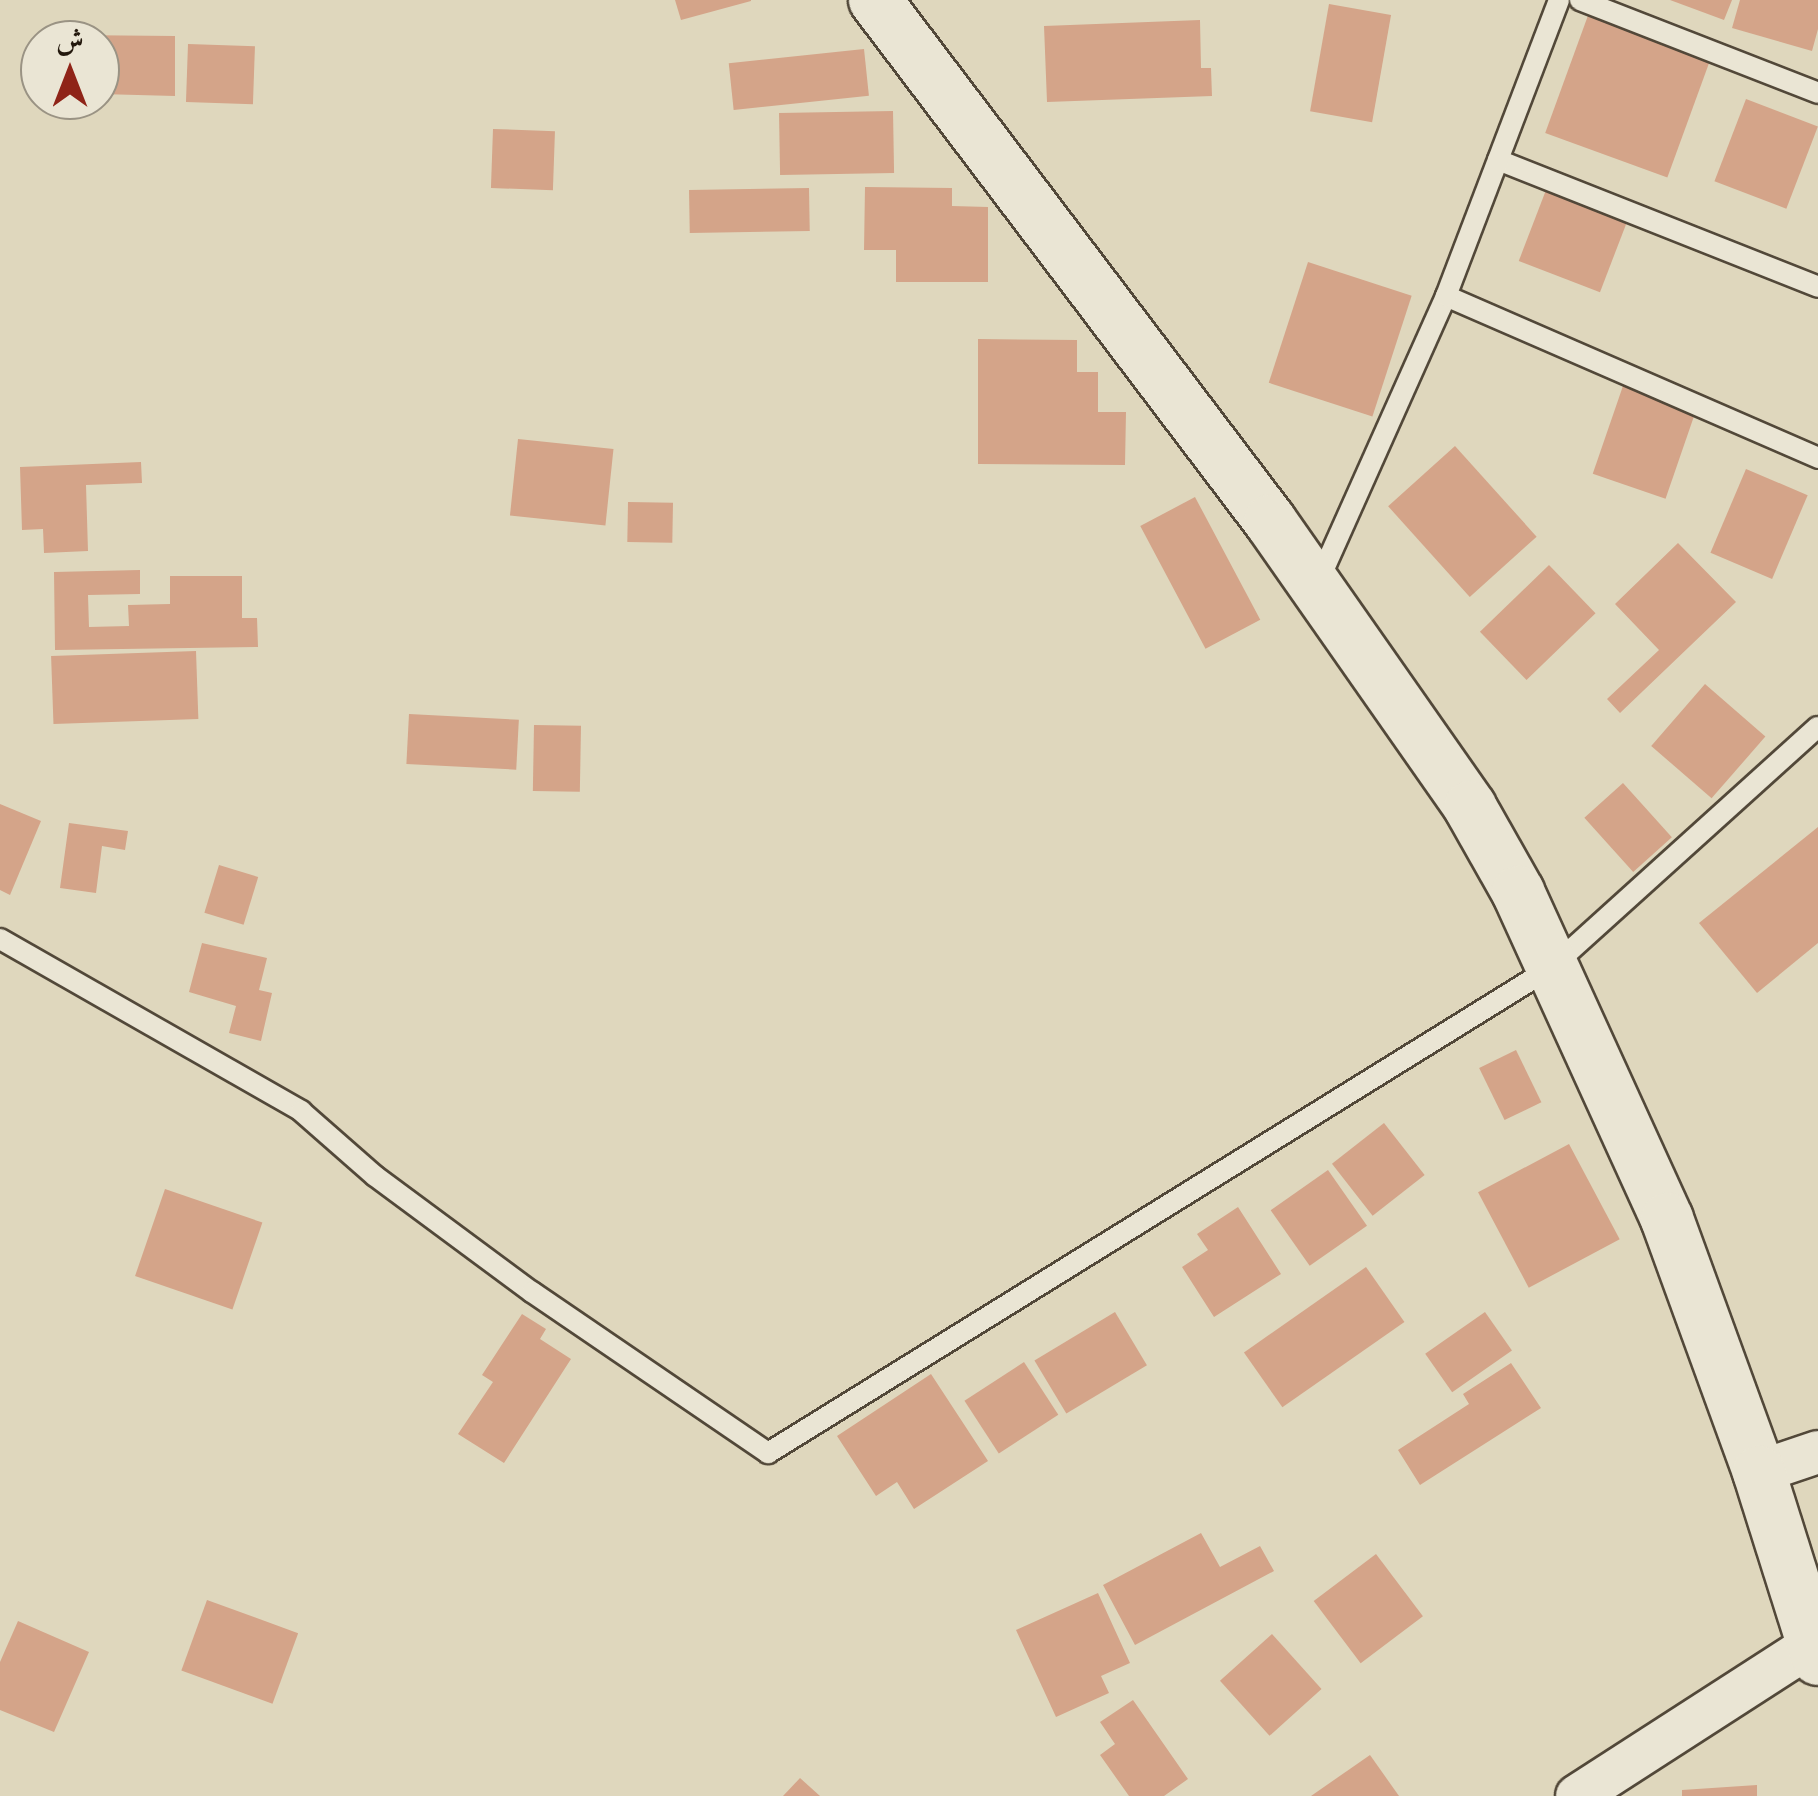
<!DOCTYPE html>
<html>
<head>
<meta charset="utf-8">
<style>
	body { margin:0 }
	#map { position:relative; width:1818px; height:1796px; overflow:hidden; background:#dfd7bd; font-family:"Old Standard TT",Amiri,serif }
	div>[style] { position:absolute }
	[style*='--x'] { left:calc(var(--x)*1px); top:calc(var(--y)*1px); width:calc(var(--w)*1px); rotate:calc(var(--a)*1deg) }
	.building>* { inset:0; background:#d4a489; transform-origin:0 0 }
	.roads { filter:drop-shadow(2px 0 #524839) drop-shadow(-2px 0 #524839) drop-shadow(0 2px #524839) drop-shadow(0 -2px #524839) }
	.service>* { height:20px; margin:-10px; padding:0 10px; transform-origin:10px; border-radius:10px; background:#eae5d4 }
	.minor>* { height:42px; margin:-21px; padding:0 21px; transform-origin:21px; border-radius:21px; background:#eae5d4 }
	.tertiary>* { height:52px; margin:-26px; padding:0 26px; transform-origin:26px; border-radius:26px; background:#eae5d4 }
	span { translate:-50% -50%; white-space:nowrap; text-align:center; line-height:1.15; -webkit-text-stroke:8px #eae5d4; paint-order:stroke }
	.north { position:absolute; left:20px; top:20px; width:100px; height:100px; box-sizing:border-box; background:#eae5d4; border:2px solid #9a9384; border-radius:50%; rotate:0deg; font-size:28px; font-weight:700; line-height:40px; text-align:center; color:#23180d }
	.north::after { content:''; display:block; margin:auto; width:35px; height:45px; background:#8f2418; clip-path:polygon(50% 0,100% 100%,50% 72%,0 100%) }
</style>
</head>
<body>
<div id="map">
	<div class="building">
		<i style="clip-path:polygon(675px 0,751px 0,751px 1px,681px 20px)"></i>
		<i style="clip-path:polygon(1670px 0,1732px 0,1724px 20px)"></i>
		<i style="clip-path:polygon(1740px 0,1818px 0,1818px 29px,1812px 51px,1732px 28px)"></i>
		<i style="left:1329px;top:4px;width:63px;height:109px;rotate:10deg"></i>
		<i style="left:1590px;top:10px;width:130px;height:131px;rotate:20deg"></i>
		<i style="clip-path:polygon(1200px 20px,1201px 68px,1211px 68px,1212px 96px,1047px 102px,1044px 26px)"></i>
		<i style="clip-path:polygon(70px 35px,175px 36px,175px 96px,100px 94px,100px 40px,70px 40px)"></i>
		<i style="left:188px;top:44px;width:67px;height:58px;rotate:2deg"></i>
		<i style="left:864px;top:49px;width:47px;height:136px;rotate:84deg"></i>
		<i style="left:1746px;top:99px;width:77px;height:88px;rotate:21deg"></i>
		<i style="left:893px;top:111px;width:62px;height:114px;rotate:89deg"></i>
		<i style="left:493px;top:129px;width:62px;height:59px;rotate:2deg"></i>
		<i style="clip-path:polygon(865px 187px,952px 188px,952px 206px,988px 207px,988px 282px,896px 282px,896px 250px,864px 250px)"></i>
		<i style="left:809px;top:188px;width:43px;height:120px;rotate:89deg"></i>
		<i style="left:1546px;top:190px;width:87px;height:76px;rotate:21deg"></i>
		<i style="left:1308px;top:262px;width:109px;height:127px;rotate:18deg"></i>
		<i style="clip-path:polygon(978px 339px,1077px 340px,1077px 372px,1098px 372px,1098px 412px,1126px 412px,1125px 465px,978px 464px)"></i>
		<i style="left:1624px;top:383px;width:77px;height:96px;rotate:19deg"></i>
		<i style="left:518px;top:439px;width:96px;height:77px;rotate:6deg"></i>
		<i style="left:1455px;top:446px;width:122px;height:90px;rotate:48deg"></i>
		<i style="clip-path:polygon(141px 462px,142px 483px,86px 485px,88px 551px,44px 553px,43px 529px,22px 530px,20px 467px)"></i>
		<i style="left:1746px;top:469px;width:67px;height:91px;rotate:23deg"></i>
		<i style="left:1195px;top:497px;width:139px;height:62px;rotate:62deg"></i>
		<i style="left:628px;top:502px;width:45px;height:40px;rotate:1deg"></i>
		<i style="clip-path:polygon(1678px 543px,1736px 602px,1620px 713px,1607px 699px,1659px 650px,1615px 604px)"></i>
		<i style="left:1549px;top:565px;width:67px;height:96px;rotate:46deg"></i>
		<i style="clip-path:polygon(140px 570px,140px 594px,88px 595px,89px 627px,129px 626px,128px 605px,170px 604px,170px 576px,242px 576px,242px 618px,257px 618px,258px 647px,55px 650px,54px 572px)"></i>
		<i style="left:196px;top:651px;width:68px;height:145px;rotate:88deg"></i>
		<i style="left:1705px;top:684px;width:80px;height:82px;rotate:41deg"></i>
		<i style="left:409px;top:714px;width:110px;height:50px;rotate:3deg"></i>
		<i style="left:534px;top:725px;width:47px;height:66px;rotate:1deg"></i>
		<i style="left:1623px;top:783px;width:73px;height:52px;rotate:48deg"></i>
		<i style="clip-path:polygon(0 804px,41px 821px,10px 895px,0 890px)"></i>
		<i style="clip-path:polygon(69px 823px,128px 831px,125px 850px,102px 846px,96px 893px,60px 888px)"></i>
		<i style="clip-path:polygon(1818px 827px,1818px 943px,1757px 993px,1699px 923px)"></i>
		<i style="left:219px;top:865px;width:41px;height:50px;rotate:17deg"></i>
		<i style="clip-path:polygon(202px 943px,267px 958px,259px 990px,272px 993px,261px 1041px,229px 1033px,236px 1006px,189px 992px)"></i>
		<i style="left:1516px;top:1050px;width:58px;height:41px;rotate:64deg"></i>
		<i style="left:1384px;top:1123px;width:66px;height:66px;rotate:52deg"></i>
		<i style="left:1569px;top:1144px;width:108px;height:103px;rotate:62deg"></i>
		<i style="left:1328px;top:1170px;width:68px;height:70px;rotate:55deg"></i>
		<i style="left:165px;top:1189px;width:103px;height:92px;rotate:19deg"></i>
		<i style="clip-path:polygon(1238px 1207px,1281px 1274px,1214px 1317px,1182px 1267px,1208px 1250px,1197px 1234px)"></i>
		<i style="left:1366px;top:1267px;width:67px;height:149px;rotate:55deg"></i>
		<i style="left:1115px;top:1312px;width:62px;height:94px;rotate:59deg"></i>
		<i style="left:1485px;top:1312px;width:47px;height:73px;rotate:55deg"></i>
		<i style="clip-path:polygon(522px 1314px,546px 1329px,540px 1339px,571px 1359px,504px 1463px,458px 1434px,493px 1382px,482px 1375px)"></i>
		<i style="left:1024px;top:1362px;width:63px;height:71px;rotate:57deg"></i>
		<i style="clip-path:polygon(1511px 1363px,1541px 1408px,1420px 1485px,1398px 1450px,1469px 1404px,1463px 1394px)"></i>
		<i style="clip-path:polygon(931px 1374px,988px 1461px,914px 1509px,897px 1482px,876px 1496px,837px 1436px)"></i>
		<i style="clip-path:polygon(1201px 1533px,1220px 1567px,1260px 1546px,1274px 1571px,1135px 1645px,1103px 1585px)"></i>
		<i style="left:1376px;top:1554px;width:78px;height:78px;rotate:53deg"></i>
		<i style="clip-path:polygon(1098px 1593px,1130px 1663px,1101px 1676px,1109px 1693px,1056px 1717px,1016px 1630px)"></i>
		<i style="left:207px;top:1600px;width:97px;height:75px;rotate:20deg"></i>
		<i style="clip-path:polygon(18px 1621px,89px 1652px,54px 1732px,0 1710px,0 1662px)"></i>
		<i style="left:1272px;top:1634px;width:74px;height:70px;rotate:48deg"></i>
		<i style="clip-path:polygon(1133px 1700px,1188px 1779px,1164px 1796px,1129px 1796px,1100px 1755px,1115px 1744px,1100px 1722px)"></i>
		<i style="clip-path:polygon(1370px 1755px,1399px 1796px,1311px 1796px)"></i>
		<i style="clip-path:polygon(800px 1778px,820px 1796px,783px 1796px)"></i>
		<i style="clip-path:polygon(1757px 1785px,1757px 1796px,1682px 1796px,1682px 1790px)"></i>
	</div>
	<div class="roads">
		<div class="service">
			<i style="--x:1580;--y:0;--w:256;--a:21.3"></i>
			<i style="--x:1498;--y:160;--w:344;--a:21.6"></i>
			<i style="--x:1446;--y:296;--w:406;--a:23.5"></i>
			<i style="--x:1319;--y:580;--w:311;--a:-65.9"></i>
			<i style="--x:1446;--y:296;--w:317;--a:-69.1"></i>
			<i style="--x:0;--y:939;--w:347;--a:29.7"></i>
			<i style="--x:301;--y:1111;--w:98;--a:41.3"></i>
			<i style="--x:375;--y:1176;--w:195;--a:36.5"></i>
			<i style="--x:532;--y:1292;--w:286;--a:34.3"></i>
			<i style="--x:768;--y:1453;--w:922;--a:-31.79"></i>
			<i style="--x:1552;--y:967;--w:358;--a:-42.1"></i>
		</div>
		<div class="minor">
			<i style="--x:1759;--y:1472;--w:62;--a:-18.7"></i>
			<i style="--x:1577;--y:1796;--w:281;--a:-32.8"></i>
		</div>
		<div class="tertiary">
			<i style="--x:875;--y:0;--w:654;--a:52.83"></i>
			<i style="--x:1270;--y:521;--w:349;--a:55"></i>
			<i style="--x:1470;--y:807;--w:98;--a:60.5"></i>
			<i style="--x:1518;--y:892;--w:359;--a:65.5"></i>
			<i style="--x:1667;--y:1219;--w:269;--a:70"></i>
			<i style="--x:1759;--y:1472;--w:196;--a:72.5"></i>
		</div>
	</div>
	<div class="north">ش</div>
</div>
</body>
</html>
